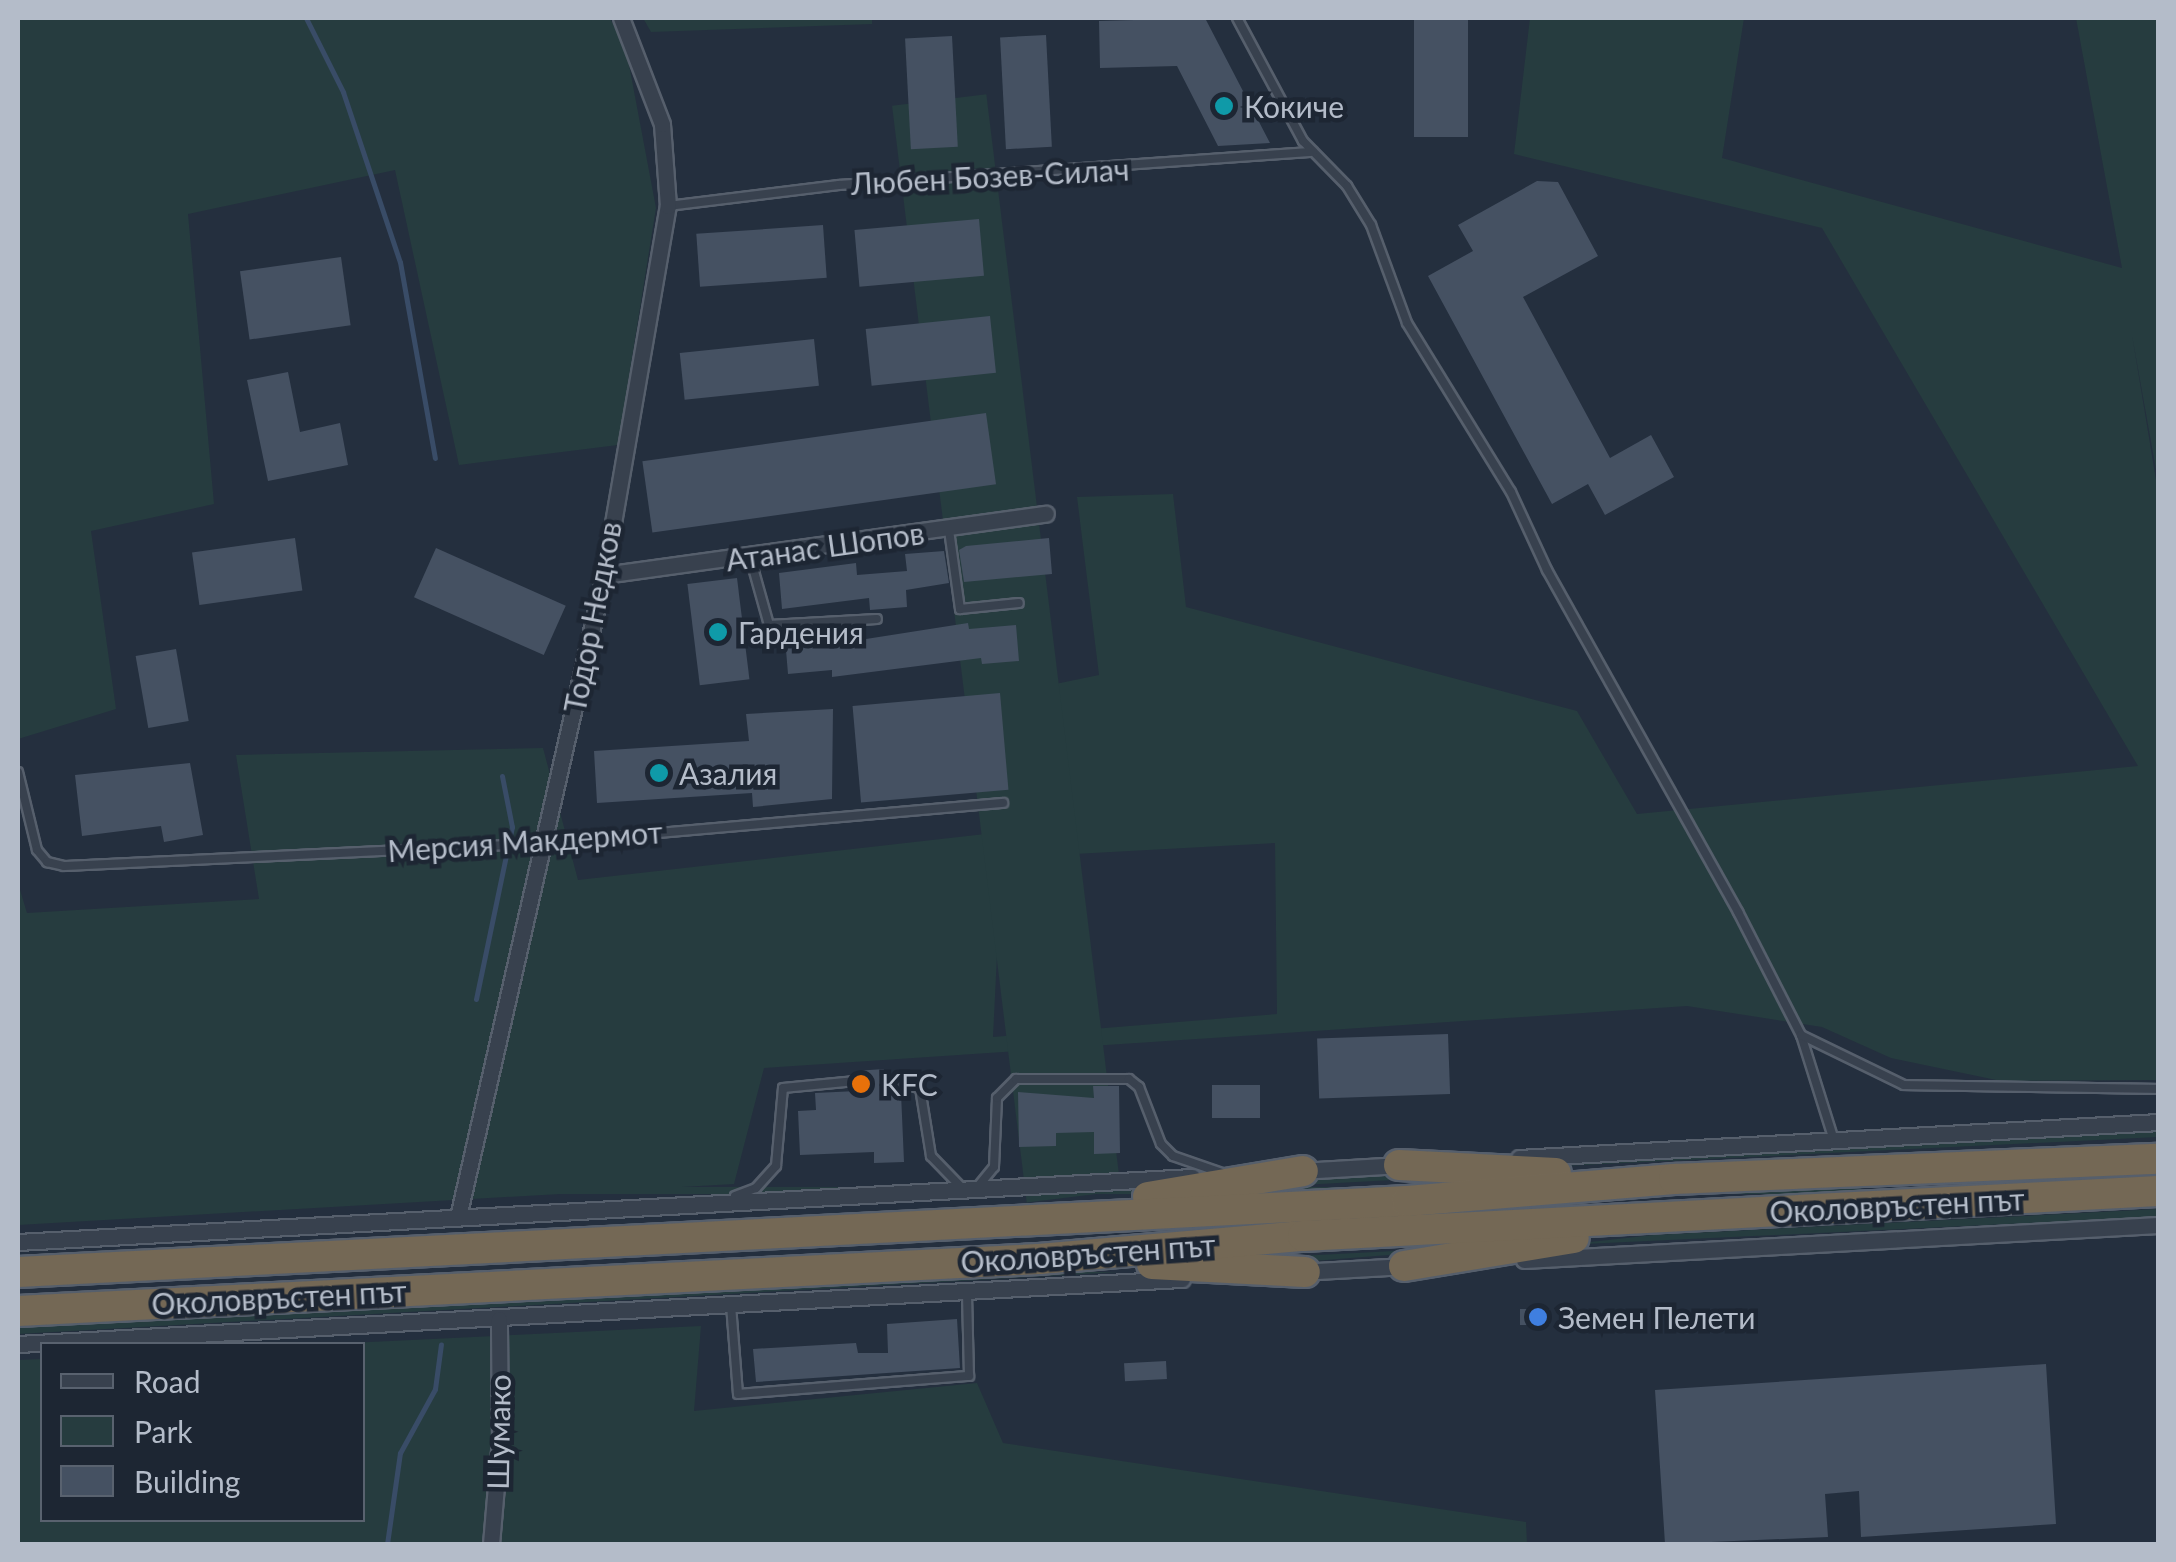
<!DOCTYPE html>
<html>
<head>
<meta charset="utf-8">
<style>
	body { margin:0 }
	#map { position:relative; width:2176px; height:1562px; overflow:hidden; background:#242f3e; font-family:Lato,sans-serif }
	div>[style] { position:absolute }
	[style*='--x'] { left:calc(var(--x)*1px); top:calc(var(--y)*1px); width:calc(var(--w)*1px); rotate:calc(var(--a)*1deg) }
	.green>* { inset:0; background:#263c3f; transform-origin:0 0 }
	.stream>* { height:5px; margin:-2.5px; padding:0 2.5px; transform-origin:2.5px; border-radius:2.5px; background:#394c67 }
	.building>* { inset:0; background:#455162; transform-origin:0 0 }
	.roads { filter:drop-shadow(2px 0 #565f6c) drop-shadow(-2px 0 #565f6c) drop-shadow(0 2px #565f6c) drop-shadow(0 -2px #565f6c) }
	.lane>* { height:8px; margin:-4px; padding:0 4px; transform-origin:4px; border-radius:4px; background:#38414e }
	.street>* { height:15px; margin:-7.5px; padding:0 7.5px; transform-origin:7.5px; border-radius:7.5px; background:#38414e }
	.highway>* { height:30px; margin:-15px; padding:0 15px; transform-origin:15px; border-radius:15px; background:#746855 }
	.dots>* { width:28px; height:28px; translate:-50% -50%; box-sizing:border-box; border:5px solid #1d2633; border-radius:50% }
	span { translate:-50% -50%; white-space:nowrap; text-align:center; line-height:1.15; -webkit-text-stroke:9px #1d2633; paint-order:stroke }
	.poi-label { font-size:30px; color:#b4bcc9 }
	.left { translate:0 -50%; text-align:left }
	.street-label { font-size:30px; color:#b4bcc9 }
	.frame { position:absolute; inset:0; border:20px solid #b4bcc9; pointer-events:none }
	.legend { position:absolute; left:40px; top:1342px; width:325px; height:180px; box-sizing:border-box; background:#1d2633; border:2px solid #59626f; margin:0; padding:12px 18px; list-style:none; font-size:30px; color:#b4bcc9 }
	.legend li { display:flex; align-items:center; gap:20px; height:50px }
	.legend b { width:50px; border:2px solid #59626f }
</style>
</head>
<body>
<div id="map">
	<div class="green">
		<i style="clip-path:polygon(18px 18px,610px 18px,627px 54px,656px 208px,618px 445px,459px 465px,395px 170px,188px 214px,214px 504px,91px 531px,116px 709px,18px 739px)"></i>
		<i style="clip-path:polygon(643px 18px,872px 18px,872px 24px,651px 32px)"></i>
		<i style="clip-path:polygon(1530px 18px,1744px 18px,1722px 158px,2122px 268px,2076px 18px,2158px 18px,2158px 481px,2132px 335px,2158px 492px,2158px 1080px,2001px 1081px,1891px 1058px,1822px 1027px,1687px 1006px,764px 1068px,734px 1184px,18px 1225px,18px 883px,27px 913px,259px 899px,236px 755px,543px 748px,578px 880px,1003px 832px,993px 1037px,1277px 1014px,1275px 843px,1056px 855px,1036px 688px,1099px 675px,1077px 497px,1173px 494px,1186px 607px,1577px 711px,1637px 814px,2138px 766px,1822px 228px,1514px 154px)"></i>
		<i style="clip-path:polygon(2158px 1131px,2158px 1137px,1563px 1166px,1563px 1163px)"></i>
		<i style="left:2158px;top:1170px;width:8px;height:286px;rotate:90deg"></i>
		<i style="clip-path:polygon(1447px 1175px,1447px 1177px,1230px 1189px,1302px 1178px)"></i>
		<i style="left:1861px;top:1187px;width:7px;height:1846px;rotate:90deg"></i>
		<i style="left:1121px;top:1191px;width:95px;height:1105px;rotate:173deg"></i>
		<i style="clip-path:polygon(2158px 1209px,2158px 1217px,1563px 1245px,1653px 1235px)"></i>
		<i style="clip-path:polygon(1451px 1250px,1288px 1263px,1225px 1260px,1451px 1248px)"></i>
		<i style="clip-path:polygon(1019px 1272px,1119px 1272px,18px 1334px,18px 1327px)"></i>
		<i style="clip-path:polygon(701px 1326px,694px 1411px,977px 1383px,1003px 1443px,1526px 1522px,1527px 1544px,18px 1544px,18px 1360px,42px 1359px,42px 1520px,362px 1520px,362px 1344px,329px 1344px)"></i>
	</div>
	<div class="stream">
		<i style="--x:306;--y:18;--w:83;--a:63.4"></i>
		<i style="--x:343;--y:92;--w:179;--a:71.5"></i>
		<i style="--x:400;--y:262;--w:199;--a:79.9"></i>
		<i style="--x:476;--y:999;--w:176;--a:-78.2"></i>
		<i style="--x:512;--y:827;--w:52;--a:-101.1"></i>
		<i style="--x:387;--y:1544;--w:92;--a:-81.9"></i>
		<i style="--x:400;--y:1453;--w:73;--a:-61.3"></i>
		<i style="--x:435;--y:1389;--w:45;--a:-82.4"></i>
	</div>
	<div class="building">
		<i style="clip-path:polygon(1205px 18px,1270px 143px,1218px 146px,1177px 66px,1100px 68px,1099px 21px)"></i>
		<i style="left:1414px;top:18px;width:54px;height:119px"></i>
		<i style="left:1046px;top:35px;width:112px;height:46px;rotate:87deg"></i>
		<i style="left:952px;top:36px;width:111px;height:47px;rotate:87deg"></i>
		<i style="clip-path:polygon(1537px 181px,1558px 182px,1598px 256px,1523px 297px,1610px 458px,1651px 435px,1674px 477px,1605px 515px,1588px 484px,1552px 504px,1428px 276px,1473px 251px,1458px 225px)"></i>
		<i style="left:979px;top:219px;width:57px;height:125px;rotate:85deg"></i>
		<i style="left:823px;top:225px;width:53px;height:127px;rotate:86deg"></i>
		<i style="left:341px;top:257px;width:69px;height:102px;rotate:82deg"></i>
		<i style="left:990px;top:316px;width:57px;height:125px;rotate:84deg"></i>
		<i style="left:814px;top:339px;width:47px;height:135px;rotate:84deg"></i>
		<i style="clip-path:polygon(288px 372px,300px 432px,340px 423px,348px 465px,268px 481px,247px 380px)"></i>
		<i style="left:986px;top:413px;width:72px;height:347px;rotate:82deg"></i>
		<i style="left:295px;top:538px;width:53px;height:104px;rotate:82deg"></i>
		<i style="clip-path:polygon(1049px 538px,1052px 574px,964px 582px,959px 550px,966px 546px)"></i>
		<i style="left:436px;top:548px;width:142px;height:54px;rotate:24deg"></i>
		<i style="clip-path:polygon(944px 551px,949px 583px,906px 590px,907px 607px,870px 610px,869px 598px,782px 609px,779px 573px,856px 563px,857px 575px,907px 571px,905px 554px)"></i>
		<i style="left:737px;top:578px;width:102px;height:50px;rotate:83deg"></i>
		<i style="clip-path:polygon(968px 623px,969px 629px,1016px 625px,1019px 661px,982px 664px,981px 658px,832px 677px,832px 670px,788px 674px,785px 638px,866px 639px)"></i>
		<i style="left:176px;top:649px;width:73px;height:41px;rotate:80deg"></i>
		<i style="left:1000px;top:693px;width:97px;height:148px;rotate:85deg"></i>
		<i style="clip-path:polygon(833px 709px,832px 799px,753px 807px,752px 793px,597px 803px,594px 751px,749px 741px,746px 714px)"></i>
		<i style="clip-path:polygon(190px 763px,203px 835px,164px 842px,161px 826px,82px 836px,75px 775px)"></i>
		<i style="left:1448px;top:1034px;width:60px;height:131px;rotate:88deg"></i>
		<i style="clip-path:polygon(884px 1069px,879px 1085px,886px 1094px,901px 1093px,904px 1162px,874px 1163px,874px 1152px,800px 1155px,798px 1111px,816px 1110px,815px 1093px,857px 1091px,863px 1081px,855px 1071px)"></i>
		<i style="left:1212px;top:1085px;width:48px;height:33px"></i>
		<i style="clip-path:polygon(1093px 1086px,1119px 1086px,1120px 1153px,1094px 1154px,1094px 1132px,1056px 1133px,1056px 1146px,1019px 1147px,1018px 1092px,1094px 1098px)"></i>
		<i style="left:1550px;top:1309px;width:16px;height:30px;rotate:90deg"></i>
		<i style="clip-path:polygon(957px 1319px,960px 1368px,756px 1382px,753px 1349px,856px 1343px,858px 1353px,888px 1353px,887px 1324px)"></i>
		<i style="left:1166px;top:1361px;width:18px;height:42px;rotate:87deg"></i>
		<i style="clip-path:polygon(2046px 1364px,2056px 1524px,1861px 1537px,1859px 1491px,1825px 1494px,1828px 1537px,1665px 1544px,1655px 1390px)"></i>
	</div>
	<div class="roads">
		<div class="lane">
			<i style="--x:1237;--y:18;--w:140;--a:61.8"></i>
			<i style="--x:1303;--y:141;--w:63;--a:45.6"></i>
			<i style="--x:1347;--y:186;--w:46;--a:58.4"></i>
			<i style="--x:1371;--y:225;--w:104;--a:69.8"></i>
			<i style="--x:1407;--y:323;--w:198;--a:58.4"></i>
			<i style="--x:1511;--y:492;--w:86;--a:65.2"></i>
			<i style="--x:1547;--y:570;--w:392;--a:60.8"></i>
			<i style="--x:1738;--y:912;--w:138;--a:62.9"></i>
			<i style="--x:1801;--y:1035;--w:110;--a:72.6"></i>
			<i style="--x:668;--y:206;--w:172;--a:-7"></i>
			<i style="--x:839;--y:185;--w:475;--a:-4"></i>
			<i style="--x:949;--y:530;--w:80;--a:82.1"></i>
			<i style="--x:960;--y:609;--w:59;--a:-5.8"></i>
			<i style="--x:750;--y:557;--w:71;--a:74.4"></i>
			<i style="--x:769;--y:625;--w:108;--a:-3.2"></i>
			<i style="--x:18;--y:772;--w:80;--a:76.3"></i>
			<i style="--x:37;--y:850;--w:16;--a:50"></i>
			<i style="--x:47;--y:862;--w:17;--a:13"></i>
			<i style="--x:64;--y:866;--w:482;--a:-2.7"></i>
			<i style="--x:545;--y:843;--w:460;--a:-5"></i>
			<i style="--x:1801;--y:1035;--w:114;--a:25.9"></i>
			<i style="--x:1904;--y:1085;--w:254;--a:0.9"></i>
			<i style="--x:885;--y:1080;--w:36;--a:13"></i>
			<i style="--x:920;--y:1088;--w:69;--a:80.8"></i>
			<i style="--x:931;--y:1156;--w:46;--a:45.9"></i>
			<i style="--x:980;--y:1184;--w:22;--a:-51"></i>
			<i style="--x:994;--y:1167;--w:69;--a:-87.5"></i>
			<i style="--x:997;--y:1098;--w:27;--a:-45"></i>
			<i style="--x:1016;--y:1079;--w:113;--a:0"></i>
			<i style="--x:1129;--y:1079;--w:13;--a:39"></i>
			<i style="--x:1139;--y:1087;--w:61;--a:68.9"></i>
			<i style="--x:1161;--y:1144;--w:17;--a:45"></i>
			<i style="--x:1173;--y:1156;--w:52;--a:19.1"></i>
			<i style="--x:735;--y:1196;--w:22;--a:-21"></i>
			<i style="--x:756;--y:1188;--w:30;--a:-48"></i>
			<i style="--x:776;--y:1166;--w:78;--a:-84.9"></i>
			<i style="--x:783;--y:1088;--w:73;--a:-5.5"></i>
			<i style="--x:731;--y:1305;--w:89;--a:85.5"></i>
			<i style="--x:738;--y:1394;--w:232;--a:-4.5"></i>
			<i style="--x:969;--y:1376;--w:84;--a:-91.4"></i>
		</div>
		<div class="street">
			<i style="--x:604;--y:575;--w:446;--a:-7.9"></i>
			<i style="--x:1519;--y:1158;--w:640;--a:-3.22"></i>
			<i style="--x:1300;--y:1171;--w:101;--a:-3.4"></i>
			<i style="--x:458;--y:1217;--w:658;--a:-77.19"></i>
			<i style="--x:604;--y:575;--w:375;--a:-80.2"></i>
			<i style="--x:668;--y:206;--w:82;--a:-94.2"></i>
			<i style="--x:662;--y:124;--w:114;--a:-111.1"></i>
			<i style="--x:18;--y:1242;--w:1176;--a:-3.17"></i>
			<i style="--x:1524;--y:1260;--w:635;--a:-3.16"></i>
			<i style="--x:1299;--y:1272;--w:107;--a:-3.2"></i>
			<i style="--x:18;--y:1344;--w:1166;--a:-3.2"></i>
			<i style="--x:491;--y:1544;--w:104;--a:-85.1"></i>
			<i style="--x:500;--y:1440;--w:121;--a:-90.5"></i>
		</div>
		<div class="highway">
			<i style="--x:1399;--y:1165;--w:157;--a:2.9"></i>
			<i style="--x:1148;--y:1197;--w:157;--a:-9.5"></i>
			<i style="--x:1152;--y:1264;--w:153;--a:3"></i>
			<i style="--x:1404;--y:1266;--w:172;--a:-9.4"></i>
			<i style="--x:18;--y:1272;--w:1391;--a:-2.93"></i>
			<i style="--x:1407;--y:1201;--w:268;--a:-4.7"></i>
			<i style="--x:1674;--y:1179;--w:484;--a:-2.4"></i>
			<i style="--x:18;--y:1311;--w:1022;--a:-2.92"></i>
			<i style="--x:1039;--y:1259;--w:265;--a:-5"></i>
			<i style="--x:1303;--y:1236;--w:856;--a:-3.01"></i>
		</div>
	</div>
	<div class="dots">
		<i style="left:1224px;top:106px;background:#0f9aa8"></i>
		<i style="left:718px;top:632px;background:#0f9aa8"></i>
		<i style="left:659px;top:773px;background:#0f9aa8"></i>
		<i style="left:861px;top:1084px;background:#e8710a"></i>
		<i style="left:1538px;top:1317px;background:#3f7fe0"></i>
	</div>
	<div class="poi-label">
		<span class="left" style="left:1244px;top:106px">Кокиче</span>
		<span class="left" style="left:738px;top:632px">Гардения</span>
		<span class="left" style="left:679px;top:773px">Азалия</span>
		<span class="left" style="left:881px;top:1084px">KFC</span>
		<span class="left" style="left:1558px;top:1317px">Земен Пелети</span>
	</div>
	<div class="street-label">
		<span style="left:990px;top:176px;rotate:-3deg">Любен Бозев-Силач</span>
		<span style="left:825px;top:546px;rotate:-8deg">Атанас Шопов</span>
		<span style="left:592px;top:617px;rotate:-79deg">Тодор Недков</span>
		<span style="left:525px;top:841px;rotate:-4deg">Мерсия Макдермот</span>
		<span style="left:1897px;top:1205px;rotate:-3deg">Околовръстен път</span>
		<span style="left:1088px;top:1253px;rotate:-4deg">Околовръстен път</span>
		<span style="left:279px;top:1297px;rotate:-3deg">Околовръстен път</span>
		<span style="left:498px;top:1432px;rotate:-89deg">Шумако</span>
	</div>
	<div class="frame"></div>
	<ul class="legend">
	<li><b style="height:12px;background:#38414e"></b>Road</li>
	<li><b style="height:28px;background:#263c3f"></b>Park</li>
	<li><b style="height:28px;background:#455162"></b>Building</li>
	</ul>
</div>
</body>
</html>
